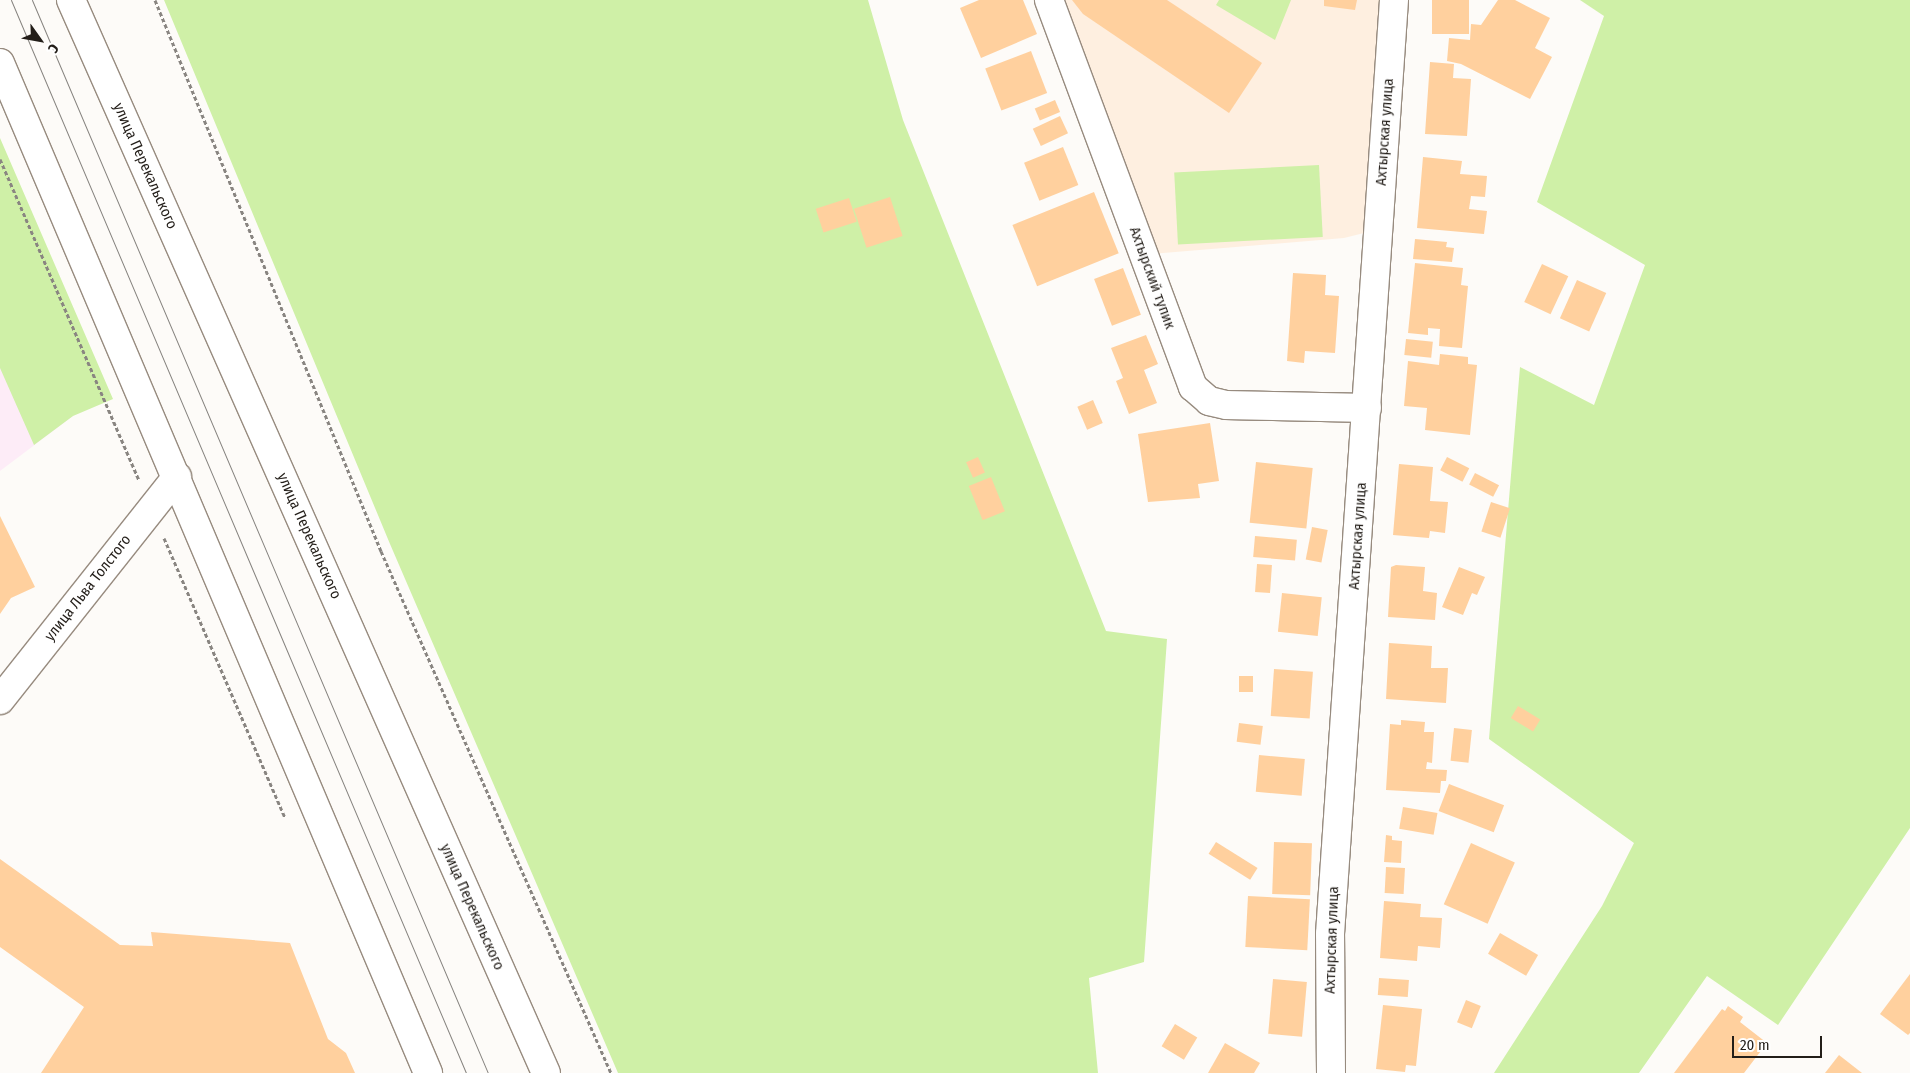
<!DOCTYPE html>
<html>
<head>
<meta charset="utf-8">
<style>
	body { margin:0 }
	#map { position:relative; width:1910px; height:1073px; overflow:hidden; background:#fdfbf8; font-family:"Fira Sans Condensed",sans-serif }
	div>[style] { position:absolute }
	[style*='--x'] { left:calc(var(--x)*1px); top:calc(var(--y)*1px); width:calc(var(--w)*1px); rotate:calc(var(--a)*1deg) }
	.built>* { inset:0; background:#feefe0 }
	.medical>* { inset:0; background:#fdecf7 }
	.green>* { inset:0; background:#cff0a7; transform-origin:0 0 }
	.building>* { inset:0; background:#ffd09e; transform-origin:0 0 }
	.path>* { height:3px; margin-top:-1.5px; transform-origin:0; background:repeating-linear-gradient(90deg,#898581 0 4px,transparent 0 6.5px) }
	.roads { filter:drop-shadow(1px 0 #978b7f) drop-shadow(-1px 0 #978b7f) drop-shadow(0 1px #978b7f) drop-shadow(0 -1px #978b7f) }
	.minor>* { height:28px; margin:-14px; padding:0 14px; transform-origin:14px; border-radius:14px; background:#fff }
	.major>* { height:28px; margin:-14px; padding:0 14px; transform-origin:14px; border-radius:14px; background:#fff }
	.tram>* { height:1px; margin:-0.5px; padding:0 0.5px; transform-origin:0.5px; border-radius:0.5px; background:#86837f }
	span { translate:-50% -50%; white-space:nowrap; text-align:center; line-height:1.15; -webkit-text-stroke:4px #fff; paint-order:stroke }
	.street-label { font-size:15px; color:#231e19 }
	.north { position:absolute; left:15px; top:15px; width:50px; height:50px; -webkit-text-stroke:4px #fff; paint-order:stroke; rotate:122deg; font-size:14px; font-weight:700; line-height:20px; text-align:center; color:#231e19 }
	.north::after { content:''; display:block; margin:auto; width:18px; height:22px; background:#231e19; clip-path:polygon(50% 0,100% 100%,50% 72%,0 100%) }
	.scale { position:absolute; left:1732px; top:1036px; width:90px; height:22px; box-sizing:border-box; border:2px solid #231e19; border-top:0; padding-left:6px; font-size:15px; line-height:18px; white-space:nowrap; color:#231e19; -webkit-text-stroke:4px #fff; paint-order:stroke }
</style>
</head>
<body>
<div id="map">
	<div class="built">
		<i style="clip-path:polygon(1060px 0,1384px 0,1368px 232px,1344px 238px,1151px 254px)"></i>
	</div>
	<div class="medical">
		<i style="clip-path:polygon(0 255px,73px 416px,0 471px)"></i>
	</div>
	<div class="green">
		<i style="clip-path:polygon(164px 0,868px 0,903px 120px,1106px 631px,1167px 639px,1144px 962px,1089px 978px,1098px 1073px,618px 1073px,390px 544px)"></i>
		<i style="clip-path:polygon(1219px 0,1291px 0,1275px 40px,1216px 5px)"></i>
		<i style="clip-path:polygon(1580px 0,1910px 0,1910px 828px,1778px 1025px,1707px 976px,1639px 1073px,1494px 1073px,1602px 906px,1634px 843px,1489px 739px,1520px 367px,1594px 405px,1645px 265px,1537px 202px,1604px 16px)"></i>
		<i style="clip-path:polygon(0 138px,113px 399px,73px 416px,34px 445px,0 368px)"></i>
		<i style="left:1319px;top:165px;width:72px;height:145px;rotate:87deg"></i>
	</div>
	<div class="building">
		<i style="clip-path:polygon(979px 0,1023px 0,1037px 34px,981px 58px,960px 8px)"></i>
		<i style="clip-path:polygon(1072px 0,1167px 0,1262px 63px,1229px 113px,1083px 14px)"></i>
		<i style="clip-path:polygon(1324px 0,1357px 0,1355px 10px,1324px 6px)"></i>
		<i style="left:1432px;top:0;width:37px;height:34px"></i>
		<i style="clip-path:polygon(1498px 0,1515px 0,1550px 18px,1535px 48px,1552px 57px,1530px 99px,1461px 64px,1447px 61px,1449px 38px,1470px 40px,1471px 24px,1481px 25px)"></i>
		<i style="left:1031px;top:51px;width:45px;height:49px;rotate:69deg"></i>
		<i style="clip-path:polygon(1430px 62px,1454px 64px,1453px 78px,1471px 79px,1467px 136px,1425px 134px)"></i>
		<i style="left:1055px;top:100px;width:13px;height:22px;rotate:67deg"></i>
		<i style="left:1060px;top:116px;width:19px;height:30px;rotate:65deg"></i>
		<i style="left:1063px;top:147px;width:41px;height:42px;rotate:68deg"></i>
		<i style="clip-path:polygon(1423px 157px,1462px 161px,1460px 174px,1487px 176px,1485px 197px,1471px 196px,1469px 209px,1487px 211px,1484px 234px,1417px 228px)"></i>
		<i style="left:1094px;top:192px;width:66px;height:88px;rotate:68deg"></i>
		<i style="left:890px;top:197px;width:41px;height:38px;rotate:72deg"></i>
		<i style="left:849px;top:198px;width:25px;height:35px;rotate:72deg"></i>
		<i style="clip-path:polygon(1415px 239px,1447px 242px,1446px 247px,1454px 248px,1452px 262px,1413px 259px)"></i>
		<i style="clip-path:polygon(1415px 263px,1463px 268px,1461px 285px,1468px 286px,1462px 348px,1439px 346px,1440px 329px,1428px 328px,1428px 335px,1408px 333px)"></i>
		<i style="left:1542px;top:264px;width:29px;height:42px;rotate:25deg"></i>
		<i style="left:1123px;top:268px;width:50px;height:31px;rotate:69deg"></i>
		<i style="clip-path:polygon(1293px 273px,1326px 275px,1325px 295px,1339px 296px,1335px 353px,1305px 351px,1304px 363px,1287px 361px)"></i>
		<i style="left:1577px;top:280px;width:32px;height:42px;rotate:24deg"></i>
		<i style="clip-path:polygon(1146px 335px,1158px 364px,1144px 370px,1157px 403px,1129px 414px,1116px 381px,1123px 378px,1111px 348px)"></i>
		<i style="left:1406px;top:339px;width:27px;height:16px;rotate:6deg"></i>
		<i style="clip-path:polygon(1440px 354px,1468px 357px,1468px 364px,1477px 365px,1470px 435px,1425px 430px,1427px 408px,1404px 406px,1408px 361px,1439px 365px)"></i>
		<i style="left:1093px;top:400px;width:25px;height:17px;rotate:67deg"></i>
		<i style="clip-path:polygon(1210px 423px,1219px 481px,1198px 484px,1200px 498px,1148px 502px,1138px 434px)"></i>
		<i style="left:978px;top:457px;width:17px;height:13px;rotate:66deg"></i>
		<i style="left:1447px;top:457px;width:25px;height:15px;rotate:27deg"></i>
		<i style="left:1256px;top:462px;width:57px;height:61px;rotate:6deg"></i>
		<i style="clip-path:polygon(1399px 464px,1433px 467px,1430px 501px,1448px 502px,1445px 533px,1430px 531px,1429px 538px,1393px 535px)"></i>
		<i style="left:1475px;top:473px;width:27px;height:13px;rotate:27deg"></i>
		<i style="left:991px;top:477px;width:37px;height:24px;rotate:68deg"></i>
		<i style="left:1491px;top:502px;width:20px;height:31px;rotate:18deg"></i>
		<i style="clip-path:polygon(0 516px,35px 587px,11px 598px,0 614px)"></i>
		<i style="left:1312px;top:527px;width:16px;height:33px;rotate:11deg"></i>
		<i style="left:1255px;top:536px;width:42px;height:21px;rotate:5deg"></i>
		<i style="left:1257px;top:564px;width:15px;height:28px;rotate:4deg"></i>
		<i style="clip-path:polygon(1396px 565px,1425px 567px,1423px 591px,1437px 593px,1435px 620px,1388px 617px,1391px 567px)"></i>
		<i style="clip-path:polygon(1459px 567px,1485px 577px,1477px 595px,1472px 593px,1463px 615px,1442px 607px)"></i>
		<i style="left:1282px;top:593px;width:40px;height:39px;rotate:6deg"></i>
		<i style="clip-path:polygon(1389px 643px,1432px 646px,1431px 668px,1448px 668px,1446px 703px,1386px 699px)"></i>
		<i style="left:1274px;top:669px;width:39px;height:47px;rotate:4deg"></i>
		<i style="left:1253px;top:676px;width:16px;height:14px;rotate:90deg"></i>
		<i style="left:1518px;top:706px;width:26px;height:14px;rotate:31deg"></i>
		<i style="clip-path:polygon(1401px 720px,1425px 722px,1424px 732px,1434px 732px,1432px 763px,1427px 762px,1426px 769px,1447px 770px,1446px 781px,1441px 781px,1440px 793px,1386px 790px,1390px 724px,1401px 725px)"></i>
		<i style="left:1239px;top:723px;width:24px;height:19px;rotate:7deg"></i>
		<i style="left:1454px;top:728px;width:18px;height:33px;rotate:6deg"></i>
		<i style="left:1259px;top:755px;width:46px;height:37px;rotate:5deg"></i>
		<i style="left:1449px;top:784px;width:59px;height:29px;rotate:21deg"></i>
		<i style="left:1403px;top:807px;width:35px;height:22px;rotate:10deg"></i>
		<i style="clip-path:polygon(1386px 835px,1392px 836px,1392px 840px,1402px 841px,1401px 863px,1384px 862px)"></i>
		<i style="left:1216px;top:842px;width:49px;height:14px;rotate:32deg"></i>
		<i style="left:1274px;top:842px;width:38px;height:52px;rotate:2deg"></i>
		<i style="left:1471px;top:843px;width:48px;height:67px;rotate:24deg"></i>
		<i style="clip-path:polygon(0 859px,120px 945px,153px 946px,151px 932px,290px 943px,328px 1039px,346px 1053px,355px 1073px,41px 1073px,84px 1007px,0 947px)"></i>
		<i style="left:1386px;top:867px;width:19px;height:26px;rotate:3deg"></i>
		<i style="left:1248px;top:896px;width:62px;height:51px;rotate:3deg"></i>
		<i style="clip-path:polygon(1384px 901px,1421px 904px,1420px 917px,1442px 918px,1440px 948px,1418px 946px,1417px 961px,1380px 958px)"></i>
		<i style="left:1500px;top:933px;width:44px;height:24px;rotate:30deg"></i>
		<i style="clip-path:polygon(1910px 974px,1910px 1033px,1908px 1035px,1880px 1014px)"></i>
		<i style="left:1379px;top:978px;width:30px;height:17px;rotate:4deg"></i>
		<i style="left:1273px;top:979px;width:34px;height:55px;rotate:5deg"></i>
		<i style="left:1466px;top:1000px;width:16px;height:24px;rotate:22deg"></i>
		<i style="clip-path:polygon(1383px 1005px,1422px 1009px,1416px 1066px,1406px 1065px,1405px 1072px,1376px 1069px)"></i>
		<i style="clip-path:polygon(1728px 1006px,1743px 1017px,1740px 1022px,1767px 1043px,1744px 1073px,1674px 1073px,1722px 1009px,1725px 1011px)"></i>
		<i style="left:1175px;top:1024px;width:26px;height:26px;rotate:31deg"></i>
		<i style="clip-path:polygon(1225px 1043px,1260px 1063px,1254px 1073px,1208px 1073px)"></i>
		<i style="clip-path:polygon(1839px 1055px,1862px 1073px,1825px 1073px)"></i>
	</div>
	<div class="path">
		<i style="--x:155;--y:0;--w:596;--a:67.7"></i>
		<i style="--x:381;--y:551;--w:570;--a:66.22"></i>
		<i style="--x:0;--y:159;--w:350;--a:66.6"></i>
		<i style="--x:164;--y:538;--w:304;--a:66.6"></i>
	</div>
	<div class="roads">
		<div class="minor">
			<i style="--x:1049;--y:0;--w:413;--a:69.6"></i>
			<i style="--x:1193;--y:387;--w:21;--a:41"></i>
			<i style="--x:1209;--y:401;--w:18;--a:13"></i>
			<i style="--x:1227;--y:405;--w:140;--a:1.2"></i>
			<i style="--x:0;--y:700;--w:285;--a:-51.6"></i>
			<i style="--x:1331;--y:1073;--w:139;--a:-90.4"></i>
			<i style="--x:1330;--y:934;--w:936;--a:-86.08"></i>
		</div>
		<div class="major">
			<i style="--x:71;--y:0;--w:1173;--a:66.12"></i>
			<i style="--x:0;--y:63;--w:1097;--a:67.03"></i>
		</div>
	</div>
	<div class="tram">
		<i style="--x:11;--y:0;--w:1165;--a:67.02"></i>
		<i style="--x:32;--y:0;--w:1166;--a:66.98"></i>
	</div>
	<div class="street-label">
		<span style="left:1385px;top:132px;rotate:-86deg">Ахтырская улица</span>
		<span style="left:145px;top:166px;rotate:66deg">улица Перекальского</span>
		<span style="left:1152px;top:278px;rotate:70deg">Ахтырский тупик</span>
		<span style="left:309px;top:536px;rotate:66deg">улица Перекальского</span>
		<span style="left:1358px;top:536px;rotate:-86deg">Ахтырская улица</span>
		<span style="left:88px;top:588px;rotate:-52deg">улица Льва Толстого</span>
		<span style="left:472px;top:907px;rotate:66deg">улица Перекальского</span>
		<span style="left:1332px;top:940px;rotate:-88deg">Ахтырская улица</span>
	</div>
	<div class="north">С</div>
	<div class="scale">20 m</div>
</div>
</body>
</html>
